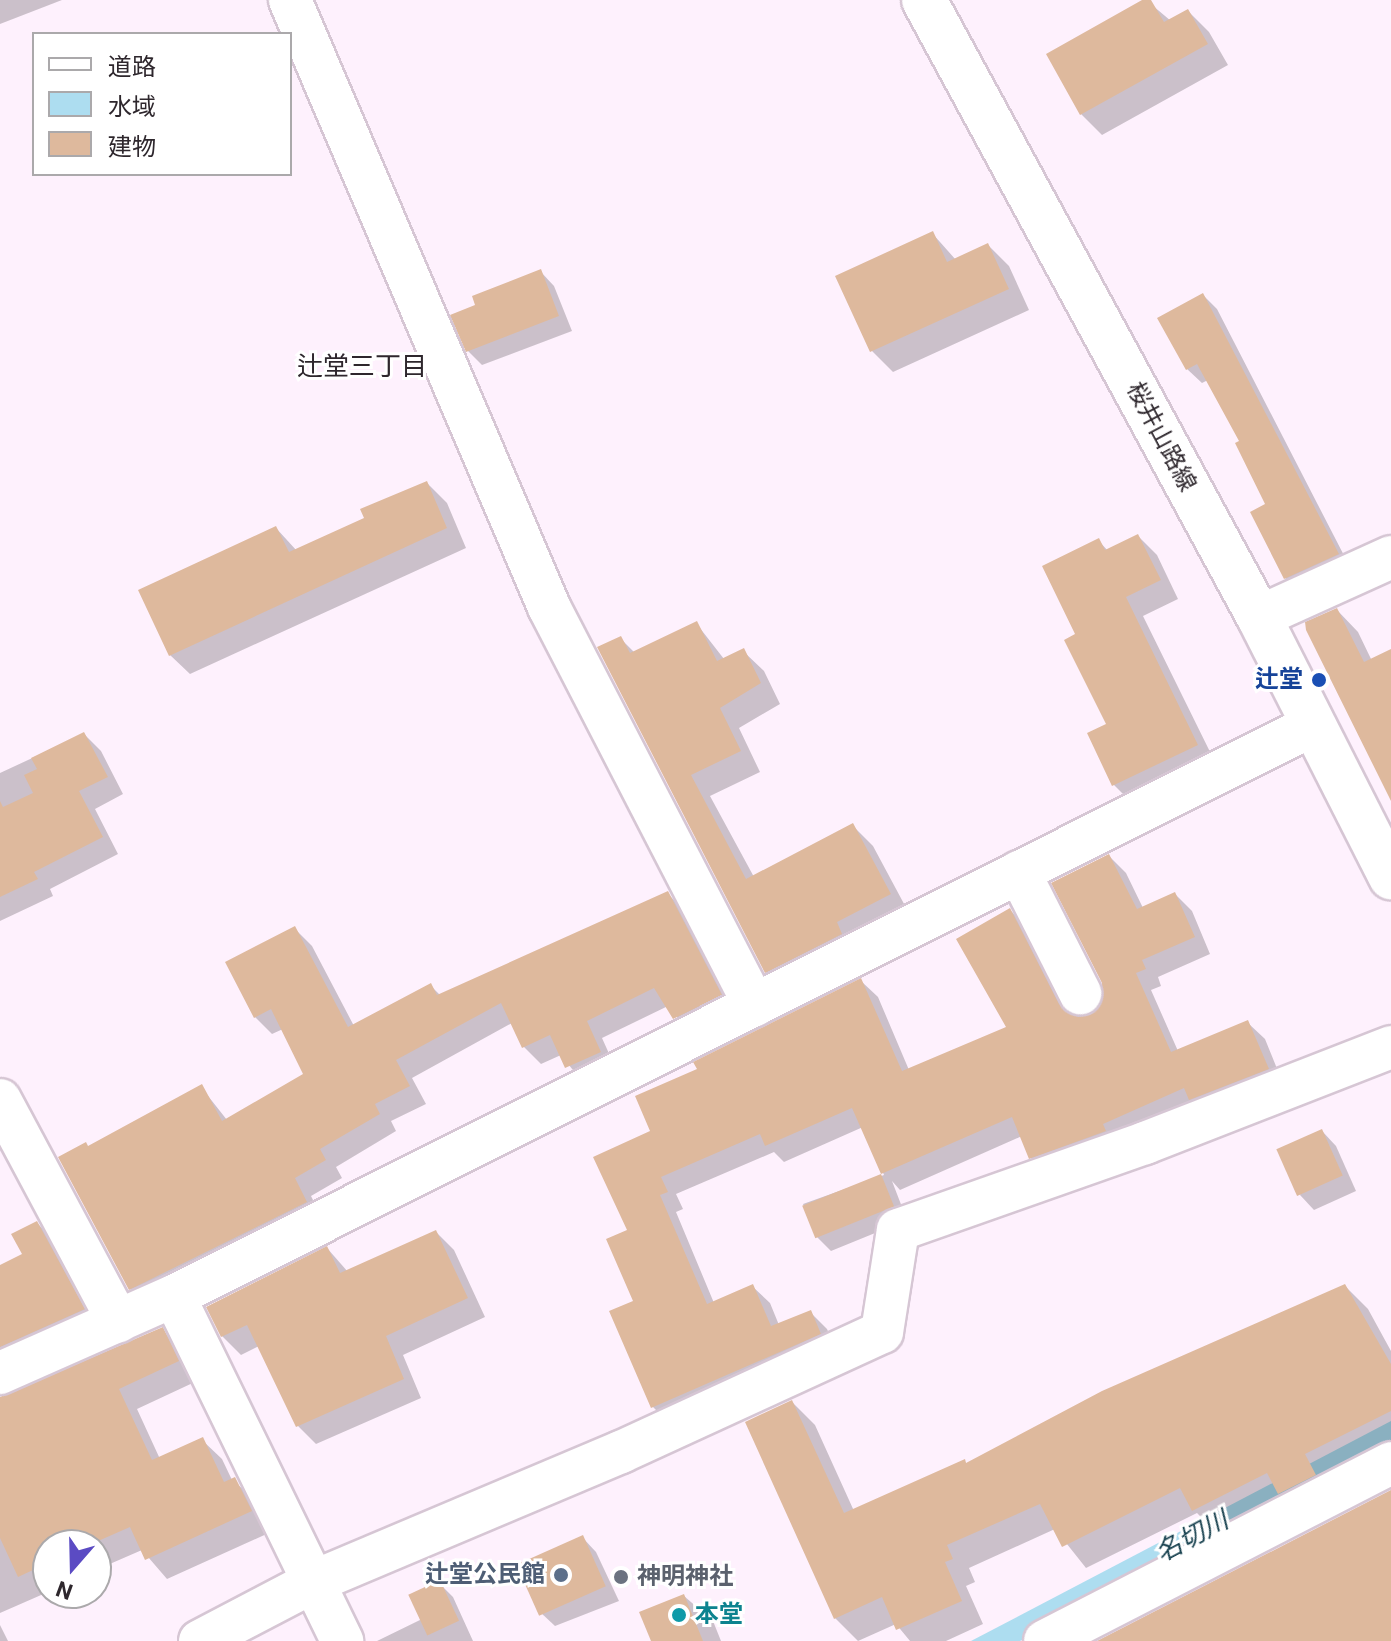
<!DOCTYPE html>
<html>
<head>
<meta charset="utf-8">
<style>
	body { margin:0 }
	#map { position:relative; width:1391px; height:1641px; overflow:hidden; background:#fef1fd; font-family:Roboto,"Noto Sans JP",sans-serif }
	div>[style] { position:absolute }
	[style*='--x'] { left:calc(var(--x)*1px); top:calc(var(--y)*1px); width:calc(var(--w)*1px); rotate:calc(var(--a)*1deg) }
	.water>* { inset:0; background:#adddf0 }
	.shadow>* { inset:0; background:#0003 }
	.building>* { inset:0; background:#deb99d; transform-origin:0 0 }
	.roads { filter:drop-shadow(2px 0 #d6c6d4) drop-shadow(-2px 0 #d6c6d4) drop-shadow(0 2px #d6c6d4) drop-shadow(0 -2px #d6c6d4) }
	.minor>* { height:42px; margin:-21px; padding:0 21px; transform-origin:21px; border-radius:21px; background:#fff }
	.secondary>* { height:44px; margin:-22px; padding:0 22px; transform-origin:22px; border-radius:22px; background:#fff }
	.dots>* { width:22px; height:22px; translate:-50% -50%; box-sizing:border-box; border:4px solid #fff; border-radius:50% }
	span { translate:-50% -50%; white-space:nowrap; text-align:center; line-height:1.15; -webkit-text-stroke:6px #fff; paint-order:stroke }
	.street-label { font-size:24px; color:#2e272d }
	.transit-label { font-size:24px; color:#164399; font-weight:700 }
	.right { translate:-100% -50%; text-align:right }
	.service-label { font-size:24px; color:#4e5e75; font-weight:700 }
	.worship-label { font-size:24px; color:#5b616d; font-weight:700 }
	.left { translate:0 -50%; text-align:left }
	.culture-label { font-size:24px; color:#0d838f; font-weight:700 }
	.neighbourhood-label { font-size:26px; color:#2e272d }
	.water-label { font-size:26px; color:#153f4d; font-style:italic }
	.legend { position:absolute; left:32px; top:32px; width:260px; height:144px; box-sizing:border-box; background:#fff; border:2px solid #aba9ab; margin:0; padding:10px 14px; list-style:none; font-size:24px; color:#2e272d }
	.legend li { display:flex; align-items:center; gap:16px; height:40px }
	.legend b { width:40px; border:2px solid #aba9ab }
	.north { position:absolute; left:32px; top:1529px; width:80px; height:80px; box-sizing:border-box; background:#fff; border:2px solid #aba9ab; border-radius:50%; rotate:200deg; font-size:22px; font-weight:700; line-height:32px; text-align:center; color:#2e272d }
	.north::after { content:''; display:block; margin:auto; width:28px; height:36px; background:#5b4bc3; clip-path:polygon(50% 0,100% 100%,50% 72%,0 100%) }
</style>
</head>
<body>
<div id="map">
	<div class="water">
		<i style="clip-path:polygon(1391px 1421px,1391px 1444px,1020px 1641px,971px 1641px)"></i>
	</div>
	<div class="shadow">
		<i style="clip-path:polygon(0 0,62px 0,0 24px)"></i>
		<i style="clip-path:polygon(1146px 0,1171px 21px,1188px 11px,1209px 32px,1228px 65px,1102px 135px,1081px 114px)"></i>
		<i style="clip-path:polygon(932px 233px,956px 260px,988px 245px,1009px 266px,1029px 310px,893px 372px,872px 351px)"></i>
		<i style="clip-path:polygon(540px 271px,554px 286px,572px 331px,482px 365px,468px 351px,478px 306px)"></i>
		<i style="clip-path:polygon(1203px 295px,1217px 309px,1351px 569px,1300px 592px,1285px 578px,1268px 505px,1242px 442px,1208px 380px,1202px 383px,1187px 369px)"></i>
		<i style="clip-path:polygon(427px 483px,447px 503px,466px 548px,190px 674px,170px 655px,276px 528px,297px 551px,366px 519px)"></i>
		<i style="clip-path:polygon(1138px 536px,1157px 555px,1178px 599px,1143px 616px,1216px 764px,1133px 804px,1114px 785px,1089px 734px,1108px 725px,1078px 635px,1099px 541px,1108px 551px)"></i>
		<i style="clip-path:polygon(1337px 610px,1358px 632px,1372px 661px,1391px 651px,1391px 788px)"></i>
		<i style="clip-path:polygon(696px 623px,724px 659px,743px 651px,764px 671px,780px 704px,739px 728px,760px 772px,710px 796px,754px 877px,853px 826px,873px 846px,910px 915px,786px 992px,766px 972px,620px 638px,635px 653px)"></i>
		<i style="clip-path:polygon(84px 734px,101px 751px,123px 794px,95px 809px,118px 854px,50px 889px,53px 896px,0 921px,0 773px)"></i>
		<i style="clip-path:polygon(1109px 856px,1126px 873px,1143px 908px,1175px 894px,1192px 911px,1210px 954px,1158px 977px,1161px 986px,1151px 990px,1178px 1051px,1248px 1023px,1265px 1039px,1284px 1086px,1047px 1174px,1030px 1157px,1022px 1136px,900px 1190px,892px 1181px,907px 1220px,831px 1251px,817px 1237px,803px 1204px,884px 1175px,863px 1127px,784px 1162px,774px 1152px,676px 1194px,683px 1209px,676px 1212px,714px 1303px,753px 1287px,770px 1303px,779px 1325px,810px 1312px,827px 1329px,837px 1351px,670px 1424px,653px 1407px,612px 1312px,635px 1302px,629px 1231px,653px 1132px,699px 1070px,861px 981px,878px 997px,909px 1070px,1008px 1028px,1010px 910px,1027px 927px,1071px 1015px,1092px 1016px,1102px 1006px)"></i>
		<i style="clip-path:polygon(668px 894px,685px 911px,737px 1012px,692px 1035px,668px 1006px,602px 1038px,616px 1069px,584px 1084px,561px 1055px,541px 1064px,524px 1047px,512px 1023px,412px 1078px,426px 1104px,391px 1121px,396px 1131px,336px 1167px,342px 1178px,311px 1196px,323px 1220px,147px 1306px,130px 1289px,201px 1087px,227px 1120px,306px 1075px,283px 1029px,272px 1034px,255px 1017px,295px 929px,312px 946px,354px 1026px,430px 985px,441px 996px)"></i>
		<i style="clip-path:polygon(1322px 1131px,1336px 1146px,1356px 1191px,1314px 1210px,1300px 1195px)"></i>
		<i style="clip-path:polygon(37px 1223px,57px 1243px,103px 1329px,0 1384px,0 1267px,24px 1254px)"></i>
		<i style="clip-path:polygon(436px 1232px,454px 1250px,485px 1317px,403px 1355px,421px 1398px,316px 1444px,298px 1426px,259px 1346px,241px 1355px,222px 1336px,327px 1248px,348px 1272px)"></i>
		<i style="clip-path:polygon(1345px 1286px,1368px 1309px,1391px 1351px,1391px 1445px,1216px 1532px,1197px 1513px,1086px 1568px,1055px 1529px,969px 1568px,975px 1582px,966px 1586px,983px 1624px,946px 1641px,910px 1641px,896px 1624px,858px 1641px,835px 1618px,792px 1402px,815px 1425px,854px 1511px,964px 1461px,967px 1464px)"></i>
		<i style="clip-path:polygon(162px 1330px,182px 1350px,197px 1381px,137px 1409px,160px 1459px,202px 1440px,222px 1459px,232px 1480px,255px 1499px,271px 1532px,167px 1579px,142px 1550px,96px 1570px,96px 1545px,48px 1545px,48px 1592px,0 1613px,0 1398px)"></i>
		<i style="clip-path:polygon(582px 1537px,596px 1552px,619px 1601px,555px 1626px,540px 1612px)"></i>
		<i style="clip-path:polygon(439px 1583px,453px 1597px,473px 1641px,377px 1641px,422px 1619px)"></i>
		<i style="clip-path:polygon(684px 1596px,713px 1621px,721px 1641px,653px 1641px)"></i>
		<i style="clip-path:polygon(0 1625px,8px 1641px,0 1641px)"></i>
	</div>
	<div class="building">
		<i style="clip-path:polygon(1142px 0,1151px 0,1164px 22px,1188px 9px,1208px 44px,1080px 115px,1046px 54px)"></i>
		<i style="clip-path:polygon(933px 231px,947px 262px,988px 243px,1009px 289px,870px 352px,835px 276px)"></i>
		<i style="clip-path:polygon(541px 269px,559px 316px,466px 352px,450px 315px,475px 305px,472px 296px)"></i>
		<i style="clip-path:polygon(1203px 293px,1339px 554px,1284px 579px,1250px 512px,1265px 504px,1235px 443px,1239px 441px,1197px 364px,1186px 370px,1157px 318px)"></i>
		<i style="clip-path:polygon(427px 481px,447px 528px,169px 656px,138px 590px,276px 526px,289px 552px,364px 518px,360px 509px)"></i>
		<i style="clip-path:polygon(1138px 534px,1161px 580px,1126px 597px,1198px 745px,1112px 786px,1087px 733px,1106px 724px,1064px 640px,1075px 634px,1042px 566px,1099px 538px,1105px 550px)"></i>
		<i style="clip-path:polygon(1337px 608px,1364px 662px,1391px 649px,1391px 801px,1306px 630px,1305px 622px)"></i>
		<i style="clip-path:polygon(697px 621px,717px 661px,744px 648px,761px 683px,720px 708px,741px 751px,691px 775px,746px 879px,853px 823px,891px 894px,837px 922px,842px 934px,765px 973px,597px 647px,621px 636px,630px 653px)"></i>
		<i style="clip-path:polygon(84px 732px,108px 777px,79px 791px,103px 837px,34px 872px,38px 879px,0 897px,0 801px,3px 807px,33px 793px,24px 775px,37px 769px,31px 758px)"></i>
		<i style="clip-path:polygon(1109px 854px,1137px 909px,1175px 892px,1195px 937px,1142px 960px,1146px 969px,1136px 973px,1171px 1052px,1248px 1020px,1269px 1069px,1189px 1100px,1184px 1088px,1103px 1124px,1106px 1131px,1029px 1159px,1012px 1117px,881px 1174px,852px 1108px,765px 1146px,760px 1134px,661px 1177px,668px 1192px,660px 1195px,707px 1304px,753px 1284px,771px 1326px,811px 1310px,821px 1334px,651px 1408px,609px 1311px,633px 1301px,606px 1239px,627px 1230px,593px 1157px,650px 1131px,635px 1096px,697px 1069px,693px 1062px,861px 978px,902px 1071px,1006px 1027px,956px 939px,1010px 908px,1059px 1004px,1078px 1017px,1091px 1014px,1100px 1005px,1102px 983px,1051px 883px)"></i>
		<i style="clip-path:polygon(668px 891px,722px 995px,673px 1019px,654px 988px,587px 1021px,601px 1052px,565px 1068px,550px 1035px,522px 1048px,501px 1003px,396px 1060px,410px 1086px,375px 1104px,380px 1114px,320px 1149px,326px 1160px,295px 1178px,307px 1202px,129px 1290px,58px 1157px,86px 1142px,88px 1146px,202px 1084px,222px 1121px,303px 1074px,271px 1009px,254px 1018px,225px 962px,295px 926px,348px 1027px,431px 983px,437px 995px)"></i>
		<i style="left:1322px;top:1129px;width:51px;height:50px;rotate:66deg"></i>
		<i style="left:881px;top:1174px;width:35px;height:85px;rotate:68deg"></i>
		<i style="clip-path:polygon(37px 1221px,85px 1309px,0 1347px,0 1265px,22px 1254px,11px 1234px)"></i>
		<i style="clip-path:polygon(436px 1230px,468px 1298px,386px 1336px,404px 1379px,296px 1427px,247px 1325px,221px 1337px,206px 1307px,327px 1246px,340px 1273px)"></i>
		<i style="clip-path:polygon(1345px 1284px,1391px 1364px,1391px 1411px,1305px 1454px,1316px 1475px,1278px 1494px,1267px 1473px,1192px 1511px,1180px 1488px,1062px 1547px,1040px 1504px,947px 1545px,953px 1559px,945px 1562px,962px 1601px,896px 1630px,882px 1597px,834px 1619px,745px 1422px,792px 1400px,844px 1513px,965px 1459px,966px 1463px,1102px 1391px)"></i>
		<i style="clip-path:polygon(163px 1327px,179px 1361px,119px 1389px,152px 1460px,203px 1437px,224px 1482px,235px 1477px,252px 1511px,145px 1560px,130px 1527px,89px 1545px,48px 1545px,48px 1563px,18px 1577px,0 1538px,0 1397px)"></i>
		<i style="clip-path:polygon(1391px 1490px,1391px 1641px,1097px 1641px)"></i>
		<i style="left:583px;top:1535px;width:56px;height:73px;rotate:66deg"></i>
		<i style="left:440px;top:1580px;width:45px;height:35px;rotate:65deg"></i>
		<i style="clip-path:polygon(684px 1594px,703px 1641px,651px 1641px,639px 1612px)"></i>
	</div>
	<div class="roads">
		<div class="minor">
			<i style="--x:290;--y:0;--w:660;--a:66.89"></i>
			<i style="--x:549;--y:607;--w:448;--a:62.7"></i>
			<i style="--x:1259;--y:617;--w:145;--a:-24.4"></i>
			<i style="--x:1019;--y:872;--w:136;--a:63.2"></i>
			<i style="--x:0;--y:1100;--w:251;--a:61.9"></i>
			<i style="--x:174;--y:1296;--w:384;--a:64"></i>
			<i style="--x:0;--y:1373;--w:190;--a:-23.9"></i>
			<i style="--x:174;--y:1296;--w:1272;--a:-26.63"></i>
			<i style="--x:200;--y:1641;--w:127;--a:-27.6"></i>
			<i style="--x:313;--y:1582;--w:334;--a:-22.9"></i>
			<i style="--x:621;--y:1452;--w:287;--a:-24.7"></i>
			<i style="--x:882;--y:1332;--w:103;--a:-81.1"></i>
			<i style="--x:898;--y:1230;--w:262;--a:-19.4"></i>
			<i style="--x:1145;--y:1143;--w:264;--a:-21.3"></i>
			<i style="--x:1045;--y:1641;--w:389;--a:-27.2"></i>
		</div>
		<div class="secondary">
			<i style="--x:924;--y:0;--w:702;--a:61.5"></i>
			<i style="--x:1259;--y:617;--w:292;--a:63.1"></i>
		</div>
	</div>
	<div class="dots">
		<i style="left:1319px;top:680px;background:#1a4fb4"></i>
		<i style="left:561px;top:1575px;background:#5c6f8a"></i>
		<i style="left:621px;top:1577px;background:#6b7280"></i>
		<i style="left:679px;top:1615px;background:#0f9aa8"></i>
	</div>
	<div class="street-label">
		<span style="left:1161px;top:437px;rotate:62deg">桜井山路線</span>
	</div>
	<div class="transit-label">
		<span class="right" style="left:1303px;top:680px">辻堂</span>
	</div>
	<div class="service-label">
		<span class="right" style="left:545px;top:1575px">辻堂公民館</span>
	</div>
	<div class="worship-label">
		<span class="left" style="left:637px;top:1577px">神明神社</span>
	</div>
	<div class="culture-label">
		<span class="left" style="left:695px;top:1615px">本堂</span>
	</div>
	<div class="neighbourhood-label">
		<span style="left:362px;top:367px">辻堂三丁目</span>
	</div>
	<div class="water-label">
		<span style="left:1192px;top:1537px;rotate:-28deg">名切川</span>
	</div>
	<ul class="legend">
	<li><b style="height:10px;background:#fff"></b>道路</li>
	<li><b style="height:22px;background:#adddf0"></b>水域</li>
	<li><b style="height:22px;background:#deb99d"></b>建物</li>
	</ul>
	<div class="north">N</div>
</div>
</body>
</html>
